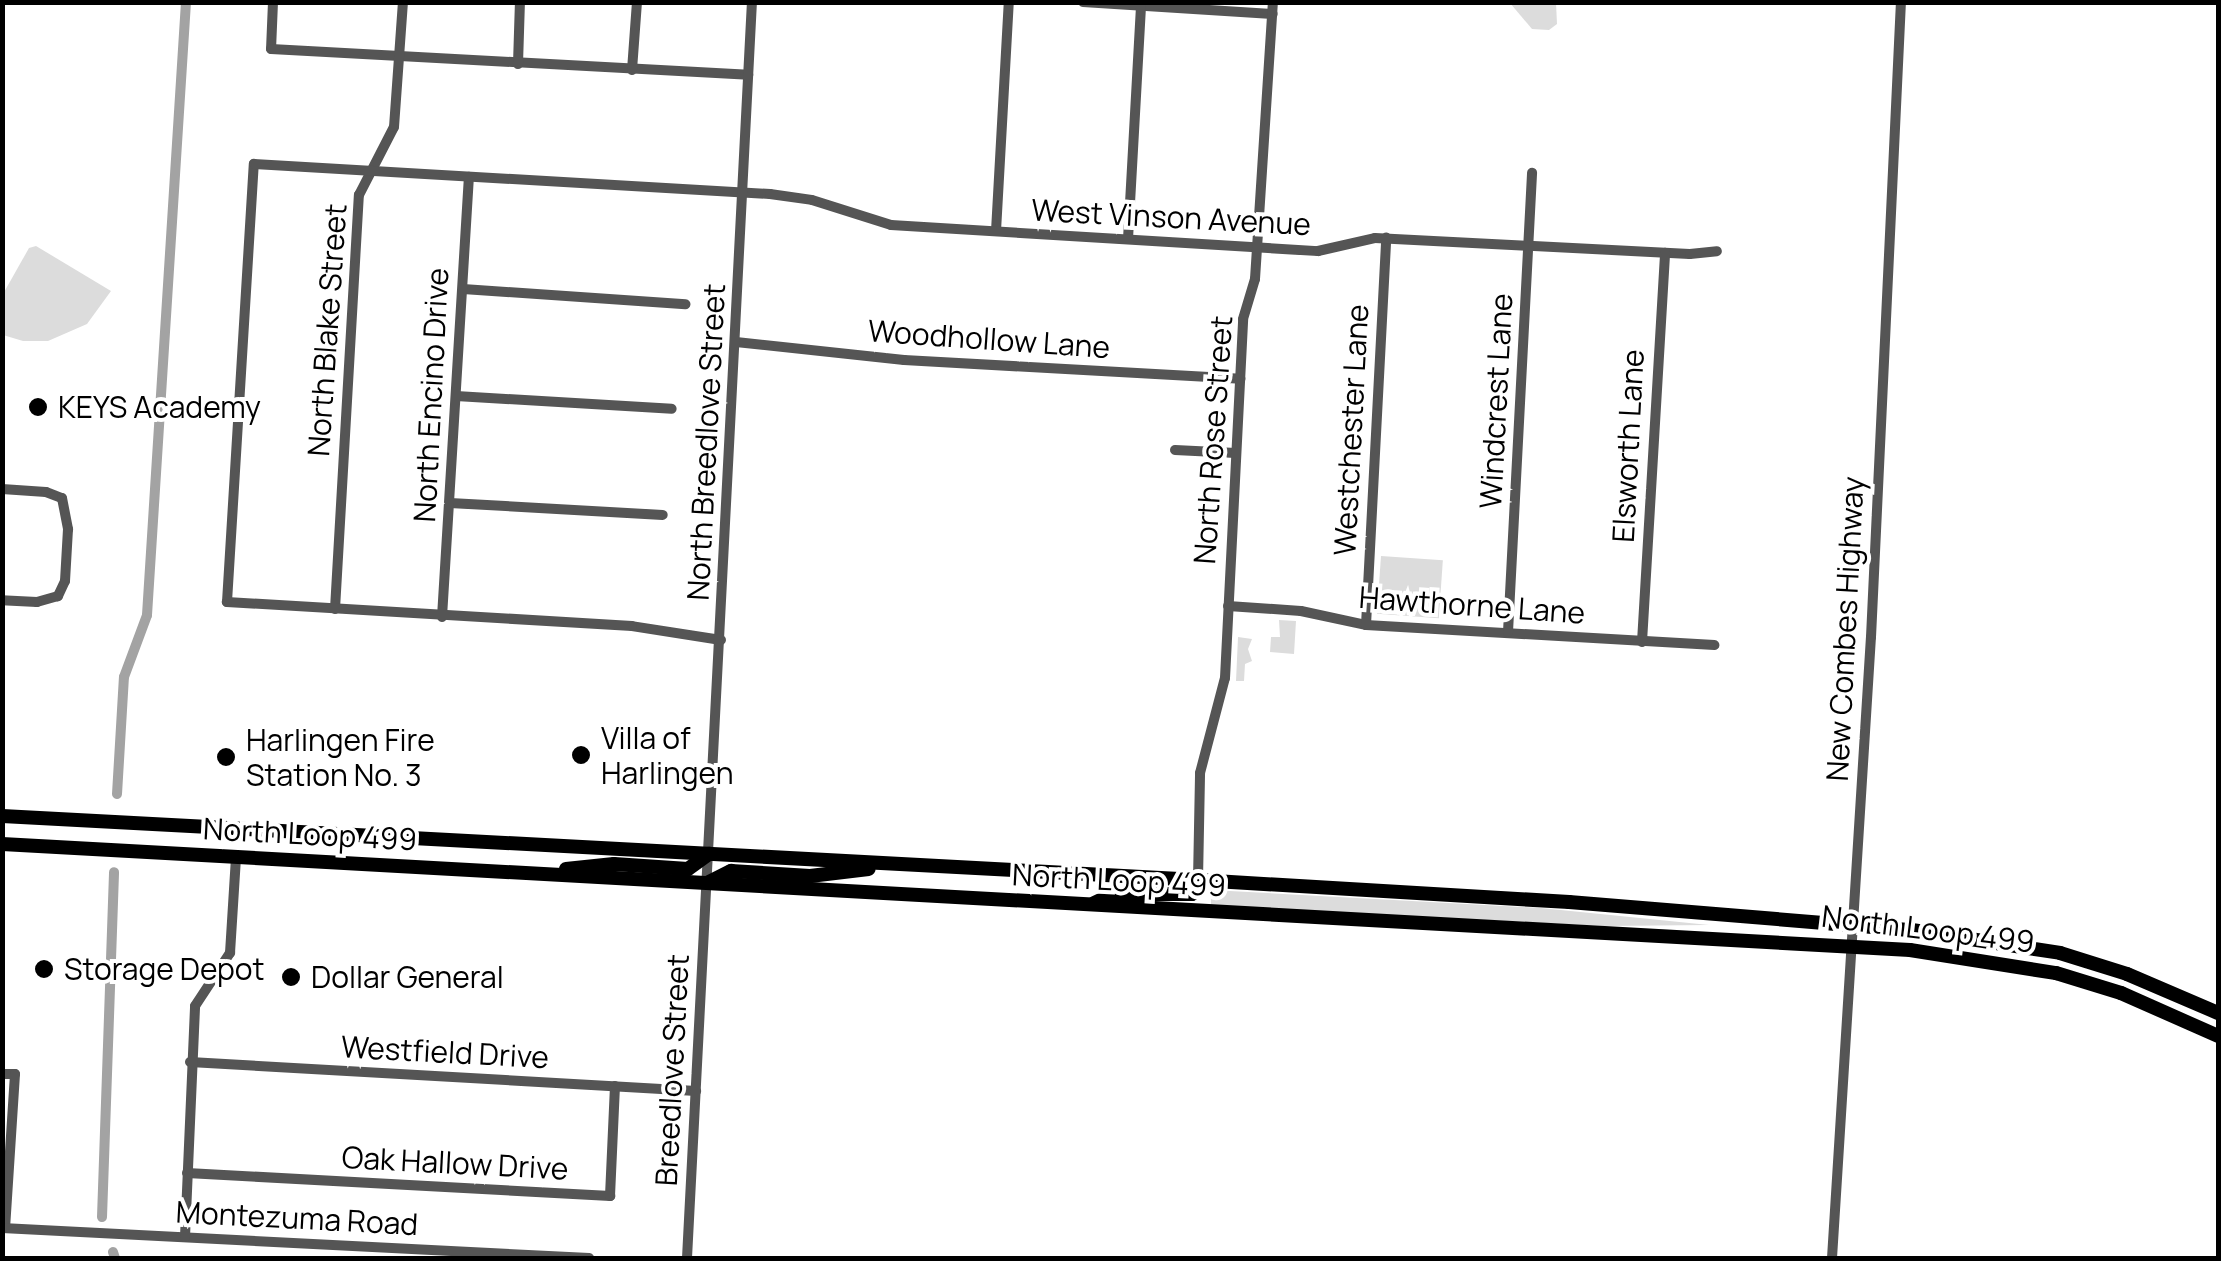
<!DOCTYPE html>
<html>
<head>
<meta charset="utf-8">
<style>
	body { margin:0 }
	#map { position:relative; width:2221px; height:1261px; overflow:hidden; background:#fff; font-family:Manrope,sans-serif }
	div>[style] { position:absolute }
	[style*='--x'] { left:calc(var(--x)*1px); top:calc(var(--y)*1px); width:calc(var(--w)*1px); rotate:calc(var(--a)*1deg) }
	.green>* { inset:0; background:#dcdcdc; transform-origin:0 0 }
	.canal>* { height:10px; margin:-5px; padding:0 5px; transform-origin:5px; border-radius:5px; background:#a3a3a3 }
	.minor>* { height:10px; margin:-5px; padding:0 5px; transform-origin:5px; border-radius:5px; background:#555 }
	.major>* { height:14px; margin:-7px; padding:0 7px; transform-origin:7px; border-radius:7px; background:#000 }
	.dots>* { width:28px; height:28px; translate:-50% -50%; box-sizing:border-box; border:5px solid #fff; border-radius:50% }
	span { translate:-50% -50%; white-space:nowrap; text-align:center; line-height:1.15; -webkit-text-stroke:8px #fff; paint-order:stroke }
	.street-label { font-size:30px; color:#000 }
	.poi-label { font-size:30px; color:#000 }
	.left { translate:0 -50%; text-align:left }
	.frame { position:absolute; inset:0; border:5px solid #000; pointer-events:none }
</style>
</head>
<body>
<div id="map">
	<div class="green">
		<i style="clip-path:polygon(1510px 3px,1556px 3px,1557px 24px,1549px 30px,1532px 29px)"></i>
		<i style="clip-path:polygon(36px 246px,111px 291px,87px 324px,48px 341px,23px 341px,3px 335px,3px 294px,29px 248px)"></i>
		<i style="left:1381px;top:556px;width:62px;height:58px;rotate:4deg"></i>
		<i style="clip-path:polygon(1279px 620px,1296px 621px,1294px 654px,1270px 652px,1271px 637px,1280px 637px)"></i>
		<i style="clip-path:polygon(1238px 637px,1252px 639px,1248px 649px,1252px 661px,1245px 664px,1244px 681px,1236px 681px)"></i>
		<i style="clip-path:polygon(1211px 890px,1541px 908px,1709px 925px,1605px 926px,1211px 906px)"></i>
	</div>
	<div class="canal">
		<i style="--x:117;--y:794;--w:117;--a:-86.6"></i>
		<i style="--x:124;--y:677;--w:66;--a:-69.6"></i>
		<i style="--x:147;--y:615;--w:614;--a:-86.36"></i>
		<i style="--x:102;--y:1217;--w:345;--a:-88"></i>
		<i style="--x:113;--y:1252;--w:6;--a:72"></i>
	</div>
	<div class="minor">
		<i style="--x:273;--y:2;--w:47;--a:92.4"></i>
		<i style="--x:271;--y:49;--w:478;--a:3.1"></i>
		<i style="--x:1083;--y:2;--w:190;--a:3.6"></i>
		<i style="--x:518;--y:64;--w:62;--a:-88.2"></i>
		<i style="--x:632;--y:70;--w:68;--a:-85.8"></i>
		<i style="--x:996;--y:231;--w:229;--a:-86.8"></i>
		<i style="--x:1128;--y:239;--w:233;--a:-86.8"></i>
		<i style="--x:463;--y:289;--w:223;--a:3.9"></i>
		<i style="--x:736;--y:342;--w:169;--a:6.1"></i>
		<i style="--x:904;--y:360;--w:337;--a:3.2"></i>
		<i style="--x:456;--y:396;--w:216;--a:3.4"></i>
		<i style="--x:1175;--y:450;--w:61;--a:2.8"></i>
		<i style="--x:2;--y:489;--w:44;--a:3.9"></i>
		<i style="--x:46;--y:492;--w:17;--a:21"></i>
		<i style="--x:62;--y:498;--w:32;--a:79"></i>
		<i style="--x:68;--y:529;--w:52;--a:93.3"></i>
		<i style="--x:65;--y:581;--w:17;--a:115"></i>
		<i style="--x:58;--y:596;--w:22;--a:164"></i>
		<i style="--x:37;--y:602;--w:35;--a:-177"></i>
		<i style="--x:450;--y:503;--w:213;--a:3.2"></i>
		<i style="--x:1228;--y:606;--w:73;--a:3.9"></i>
		<i style="--x:1301;--y:611;--w:66;--a:12.2"></i>
		<i style="--x:1366;--y:625;--w:349;--a:3.3"></i>
		<i style="--x:335;--y:609;--w:415;--a:-86.7"></i>
		<i style="--x:359;--y:195;--w:76;--a:-62.8"></i>
		<i style="--x:394;--y:127;--w:125;--a:-85.9"></i>
		<i style="--x:442;--y:617;--w:441;--a:-86.5"></i>
		<i style="--x:1366;--y:625;--w:388;--a:-87"></i>
		<i style="--x:1508;--y:632;--w:460;--a:-87"></i>
		<i style="--x:721;--y:640;--w:90;--a:-171.1"></i>
		<i style="--x:632;--y:626;--w:406;--a:-176.6"></i>
		<i style="--x:227;--y:602;--w:439;--a:-86.5"></i>
		<i style="--x:254;--y:164;--w:517;--a:3.33"></i>
		<i style="--x:770;--y:194;--w:42;--a:8.1"></i>
		<i style="--x:812;--y:200;--w:83;--a:17.6"></i>
		<i style="--x:891;--y:225;--w:428;--a:3.5"></i>
		<i style="--x:1318;--y:251;--w:58;--a:-12.8"></i>
		<i style="--x:1375;--y:238;--w:315;--a:2.9"></i>
		<i style="--x:1690;--y:254;--w:27;--a:-6"></i>
		<i style="--x:1642;--y:642;--w:390;--a:-86.6"></i>
		<i style="--x:1198;--y:880;--w:107;--a:-88.9"></i>
		<i style="--x:1200;--y:773;--w:98;--a:-75.3"></i>
		<i style="--x:1225;--y:678;--w:359;--a:-87.1"></i>
		<i style="--x:1243;--y:319;--w:42;--a:-73.3"></i>
		<i style="--x:1255;--y:279;--w:278;--a:-86.3"></i>
		<i style="--x:190;--y:1062;--w:507;--a:3.28"></i>
		<i style="--x:2;--y:1074;--w:13;--a:0"></i>
		<i style="--x:15;--y:1074;--w:154;--a:93.7"></i>
		<i style="--x:187;--y:1173;--w:424;--a:3.1"></i>
		<i style="--x:610;--y:1196;--w:110;--a:-87.4"></i>
		<i style="--x:2;--y:1228;--w:588;--a:2.93"></i>
		<i style="--x:185;--y:1237;--w:231;--a:-87.5"></i>
		<i style="--x:195;--y:1006;--w:64;--a:-56.6"></i>
		<i style="--x:230;--y:953;--w:95;--a:-86.4"></i>
		<i style="--x:687;--y:1258;--w:1258;--a:-87.04"></i>
		<i style="--x:1832;--y:1258;--w:622;--a:-86.41"></i>
		<i style="--x:1871;--y:637;--w:636;--a:-87.3"></i>
	</div>
	<div class="major">
		<i style="--x:2;--y:816;--w:1198;--a:3.06"></i>
		<i style="--x:1198;--y:880;--w:372;--a:3.4"></i>
		<i style="--x:1569;--y:902;--w:344;--a:4.7"></i>
		<i style="--x:1912;--y:930;--w:150;--a:8.8"></i>
		<i style="--x:2060;--y:953;--w:70;--a:17.4"></i>
		<i style="--x:2127;--y:974;--w:99;--a:23.2"></i>
		<i style="--x:2;--y:844;--w:1911;--a:3.18"></i>
		<i style="--x:1910;--y:950;--w:148;--a:9"></i>
		<i style="--x:2056;--y:973;--w:68;--a:17.1"></i>
		<i style="--x:2121;--y:993;--w:106;--a:23.9"></i>
		<i style="--x:566;--y:869;--w:48;--a:-5.9"></i>
		<i style="--x:614;--y:864;--w:74;--a:3.9"></i>
		<i style="--x:688;--y:869;--w:26;--a:-36"></i>
		<i style="--x:709;--y:882;--w:25;--a:-27"></i>
		<i style="--x:731;--y:871;--w:79;--a:3.6"></i>
		<i style="--x:810;--y:876;--w:59;--a:-6.8"></i>
		<i style="--x:1094;--y:903;--w:21;--a:-25"></i>
		<i style="--x:1113;--y:894;--w:79;--a:0"></i>
		<i style="--x:1192;--y:894;--w:15;--a:-67"></i>
	</div>
	<div class="dots">
		<i style="left:38px;top:407px;background:#000"></i>
		<i style="left:581px;top:755px;background:#000"></i>
		<i style="left:226px;top:757px;background:#000"></i>
		<i style="left:44px;top:969px;background:#000"></i>
		<i style="left:291px;top:977px;background:#000"></i>
	</div>
	<div class="street-label">
		<span style="left:1171px;top:217px;rotate:3deg">West Vinson Avenue</span>
		<span style="left:327px;top:330px;rotate:-86deg">North Blake Street</span>
		<span style="left:989px;top:339px;rotate:4deg">Woodhollow Lane</span>
		<span style="left:431px;top:395px;rotate:-87deg">North Encino Drive</span>
		<span style="left:1496px;top:401px;rotate:-87deg">Windcrest Lane</span>
		<span style="left:1351px;top:430px;rotate:-87deg">Westchester Lane</span>
		<span style="left:1213px;top:440px;rotate:-86deg">North Rose Street</span>
		<span style="left:706px;top:442px;rotate:-87deg">North Breedlove Street</span>
		<span style="left:1628px;top:446px;rotate:-87deg">Elsworth Lane</span>
		<span style="left:1472px;top:605px;rotate:4deg">Hawthorne Lane</span>
		<span style="left:1845px;top:629px;rotate:-87deg">New Combes Highway</span>
		<span style="left:310px;top:834px;rotate:3deg">North Loop 499</span>
		<span style="left:1119px;top:880px;rotate:3deg">North Loop 499</span>
		<span style="left:1928px;top:929px;rotate:7deg">North Loop 499</span>
		<span style="left:445px;top:1052px;rotate:3deg">Westfield Drive</span>
		<span style="left:672px;top:1070px;rotate:-87deg">Breedlove Street</span>
		<span style="left:455px;top:1163px;rotate:3deg">Oak Hallow Drive</span>
		<span style="left:297px;top:1218px;rotate:3deg">Montezuma Road</span>
	</div>
	<div class="poi-label">
		<span class="left" style="left:58px;top:407px">KEYS Academy</span>
		<span class="left" style="left:601px;top:755px">Villa of<br>Harlingen</span>
		<span class="left" style="left:246px;top:757px">Harlingen Fire<br>Station No. 3</span>
		<span class="left" style="left:64px;top:969px">Storage Depot</span>
		<span class="left" style="left:311px;top:977px">Dollar General</span>
	</div>
	<div class="frame"></div>
</div>
</body>
</html>
